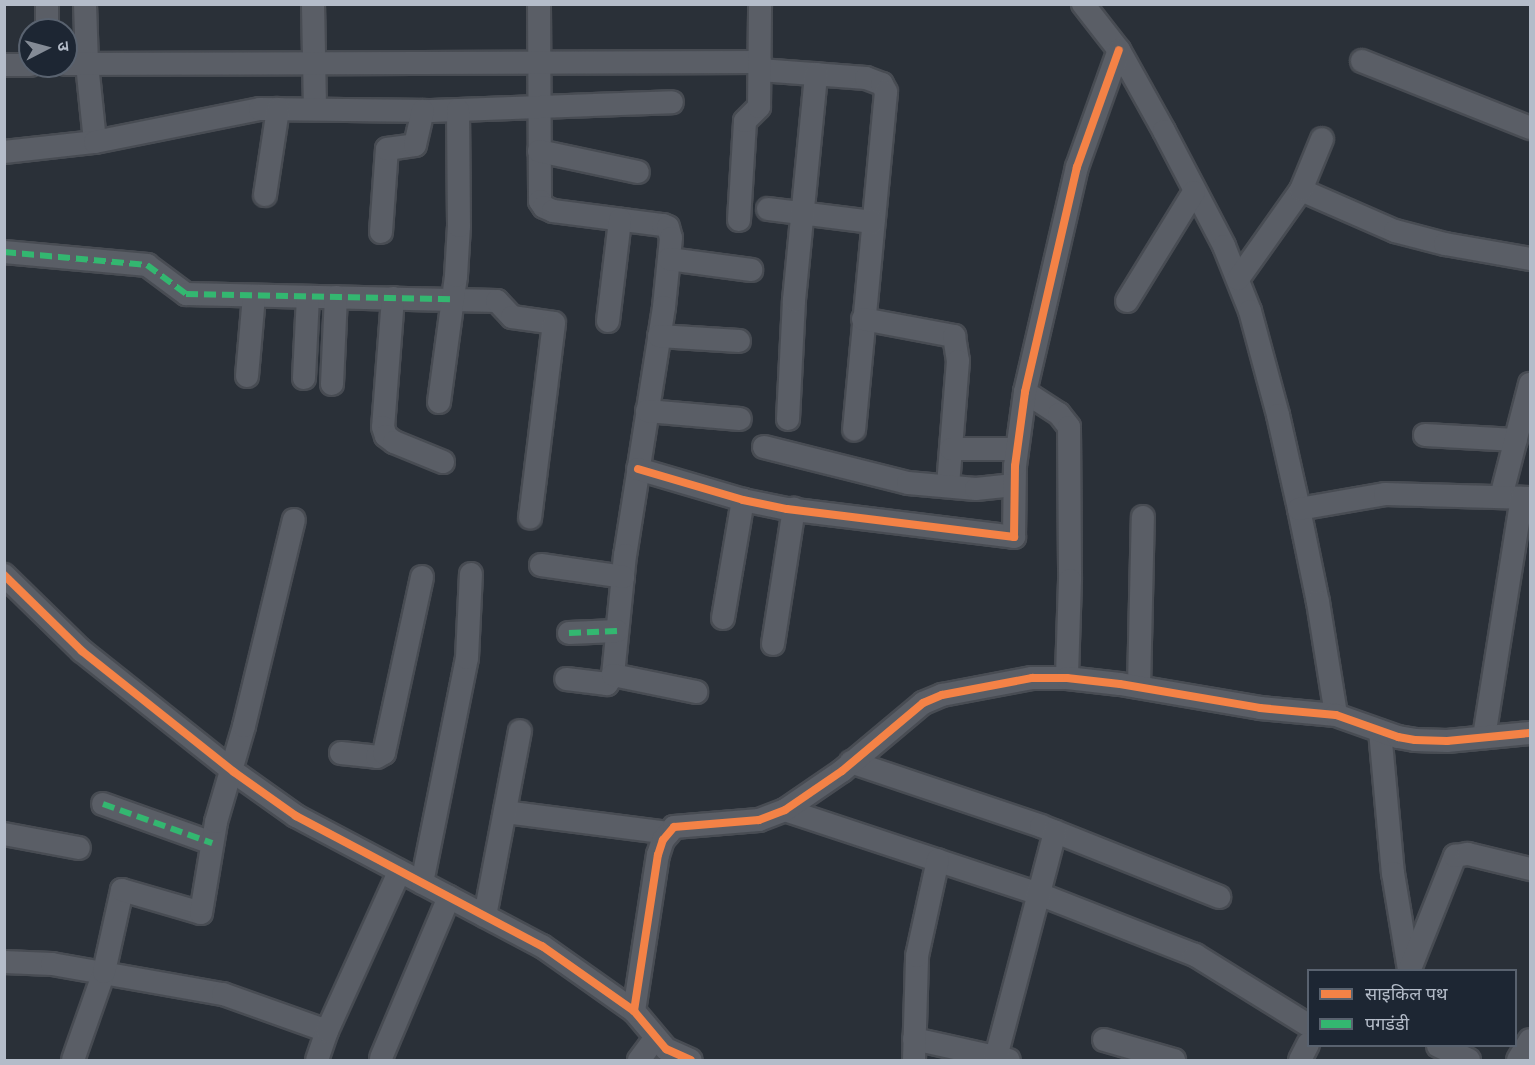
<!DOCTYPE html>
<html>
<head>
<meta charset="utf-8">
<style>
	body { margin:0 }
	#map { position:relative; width:1535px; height:1065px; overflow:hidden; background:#2a3038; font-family:"Golos Text","Noto Sans Devanagari",sans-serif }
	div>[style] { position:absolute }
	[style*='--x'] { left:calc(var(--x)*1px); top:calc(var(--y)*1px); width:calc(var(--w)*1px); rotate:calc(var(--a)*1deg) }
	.roads { filter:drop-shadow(2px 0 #484c53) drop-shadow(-2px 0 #484c53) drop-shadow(0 2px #484c53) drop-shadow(0 -2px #484c53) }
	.minor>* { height:22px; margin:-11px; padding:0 11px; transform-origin:11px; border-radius:11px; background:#5a5e66 }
	.quiet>* { height:6px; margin-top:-3px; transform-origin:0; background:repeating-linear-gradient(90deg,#33b770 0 12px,transparent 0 18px) }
	.cycleway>* { height:8px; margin:-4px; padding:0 4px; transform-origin:4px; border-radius:4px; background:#f48246 }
	span { translate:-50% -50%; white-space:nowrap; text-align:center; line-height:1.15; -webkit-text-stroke:4.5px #1d2633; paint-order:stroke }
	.frame { position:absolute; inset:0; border:6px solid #b4bcc9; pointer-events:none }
	.legend { position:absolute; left:1307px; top:969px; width:210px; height:78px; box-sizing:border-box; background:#1d2633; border:2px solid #59626f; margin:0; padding:8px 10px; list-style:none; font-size:18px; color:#b4bcc9 }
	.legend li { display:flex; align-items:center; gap:12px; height:30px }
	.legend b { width:30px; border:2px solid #59626f }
	.north { position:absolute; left:18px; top:18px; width:60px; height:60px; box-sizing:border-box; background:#1d2633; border:2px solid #59626f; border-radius:50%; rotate:84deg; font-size:16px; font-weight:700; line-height:24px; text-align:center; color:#b4bcc9 }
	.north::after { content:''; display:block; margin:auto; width:21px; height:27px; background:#848b96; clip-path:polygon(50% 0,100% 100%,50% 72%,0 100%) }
</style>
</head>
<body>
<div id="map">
	<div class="roads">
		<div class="minor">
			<i style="--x:47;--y:4;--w:26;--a:90"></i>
			<i style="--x:85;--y:4;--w:60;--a:88.1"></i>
			<i style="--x:87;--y:64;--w:78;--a:84.1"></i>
			<i style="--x:313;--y:4;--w:105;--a:88.9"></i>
			<i style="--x:539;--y:4;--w:197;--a:89.7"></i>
			<i style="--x:540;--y:201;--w:7;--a:56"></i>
			<i style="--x:544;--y:207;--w:10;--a:24"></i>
			<i style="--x:553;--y:211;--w:111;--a:7.3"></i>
			<i style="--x:663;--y:225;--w:5;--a:22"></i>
			<i style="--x:668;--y:227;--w:11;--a:75"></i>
			<i style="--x:671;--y:238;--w:69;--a:95.8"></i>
			<i style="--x:664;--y:307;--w:251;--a:98.9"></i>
			<i style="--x:625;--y:555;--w:121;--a:95.7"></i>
			<i style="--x:613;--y:675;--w:11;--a:124"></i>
			<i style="--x:607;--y:684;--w:41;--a:-173"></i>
			<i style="--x:1083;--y:4;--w:58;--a:52"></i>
			<i style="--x:1119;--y:50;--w:93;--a:60.9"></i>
			<i style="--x:1164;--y:131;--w:130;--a:62.4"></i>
			<i style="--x:1224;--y:246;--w:70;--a:68.2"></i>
			<i style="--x:1250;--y:311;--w:108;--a:74.9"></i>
			<i style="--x:1278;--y:415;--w:96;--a:77.4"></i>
			<i style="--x:1299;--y:509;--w:95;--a:78.5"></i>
			<i style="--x:1318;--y:602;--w:114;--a:80.9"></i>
			<i style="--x:1362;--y:61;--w:181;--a:21.7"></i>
			<i style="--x:66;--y:64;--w:694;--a:-0.17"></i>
			<i style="--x:4;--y:65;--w:26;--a:0"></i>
			<i style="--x:760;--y:70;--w:106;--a:4.3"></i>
			<i style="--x:866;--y:78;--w:17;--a:21"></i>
			<i style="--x:882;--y:84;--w:9;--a:63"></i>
			<i style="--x:886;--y:92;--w:339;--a:95.4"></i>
			<i style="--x:539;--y:151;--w:101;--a:12"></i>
			<i style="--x:4;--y:152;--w:92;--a:-6.3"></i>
			<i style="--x:95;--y:142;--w:168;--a:-11.3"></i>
			<i style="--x:260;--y:109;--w:171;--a:0.7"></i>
			<i style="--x:431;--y:111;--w:241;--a:-2.1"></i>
			<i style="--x:1301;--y:190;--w:103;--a:23.6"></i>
			<i style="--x:1395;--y:231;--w:52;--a:14.6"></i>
			<i style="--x:1445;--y:244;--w:86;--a:10"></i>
			<i style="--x:265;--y:195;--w:87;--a:-81.4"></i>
			<i style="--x:768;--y:209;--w:106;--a:7.1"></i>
			<i style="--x:739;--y:220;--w:99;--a:-86.5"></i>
			<i style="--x:745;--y:121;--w:20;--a:-45"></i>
			<i style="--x:759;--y:107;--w:103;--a:-89.4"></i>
			<i style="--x:381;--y:232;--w:83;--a:-85.9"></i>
			<i style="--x:387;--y:149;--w:28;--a:-8"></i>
			<i style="--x:415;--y:145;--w:35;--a:-77"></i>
			<i style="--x:4;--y:252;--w:144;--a:5.2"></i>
			<i style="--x:147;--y:265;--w:49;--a:36.6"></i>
			<i style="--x:186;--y:294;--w:311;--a:1.3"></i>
			<i style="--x:497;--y:301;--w:22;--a:47"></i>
			<i style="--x:512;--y:317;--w:42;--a:8.1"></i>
			<i style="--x:554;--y:323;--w:196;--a:97"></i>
			<i style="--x:669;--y:259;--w:83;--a:7.6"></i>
			<i style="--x:1238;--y:279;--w:109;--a:-54.7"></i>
			<i style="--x:1301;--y:190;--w:55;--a:-67.6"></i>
			<i style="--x:393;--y:298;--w:129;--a:94.4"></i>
			<i style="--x:383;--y:427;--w:9;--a:72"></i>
			<i style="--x:386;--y:436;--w:10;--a:37"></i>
			<i style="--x:394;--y:442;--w:53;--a:22.2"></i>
			<i style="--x:1127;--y:301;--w:128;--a:-58.4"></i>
			<i style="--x:863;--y:319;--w:93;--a:10.6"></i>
			<i style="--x:954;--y:336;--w:25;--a:81"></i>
			<i style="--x:958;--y:361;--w:125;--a:94.6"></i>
			<i style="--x:608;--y:321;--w:102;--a:-83.2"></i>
			<i style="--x:659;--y:336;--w:80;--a:3.6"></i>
			<i style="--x:247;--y:376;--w:80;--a:-85"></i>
			<i style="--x:304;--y:378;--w:81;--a:-87.2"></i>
			<i style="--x:332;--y:384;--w:87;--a:-87.4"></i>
			<i style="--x:1025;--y:392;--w:40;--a:32.9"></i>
			<i style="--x:1059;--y:414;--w:16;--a:52"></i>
			<i style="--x:1069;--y:427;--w:153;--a:89.6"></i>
			<i style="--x:1070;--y:580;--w:98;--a:91.8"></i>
			<i style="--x:439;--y:402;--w:127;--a:-82.3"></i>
			<i style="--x:456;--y:276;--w:50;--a:-86.6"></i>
			<i style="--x:459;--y:226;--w:116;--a:-90.5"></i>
			<i style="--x:647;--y:411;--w:93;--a:4.9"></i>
			<i style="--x:788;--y:419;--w:119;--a:-87.1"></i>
			<i style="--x:794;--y:300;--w:227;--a:-84.4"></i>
			<i style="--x:1425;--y:435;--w:91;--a:3.1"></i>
			<i style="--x:764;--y:447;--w:148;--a:14"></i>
			<i style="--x:908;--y:483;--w:68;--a:5"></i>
			<i style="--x:976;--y:489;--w:38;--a:-6"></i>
			<i style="--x:951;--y:449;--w:65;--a:0"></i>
			<i style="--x:638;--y:469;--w:109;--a:16.4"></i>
			<i style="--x:743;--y:500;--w:45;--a:11.6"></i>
			<i style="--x:787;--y:509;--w:229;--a:7"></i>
			<i style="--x:1014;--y:537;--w:71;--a:-89.2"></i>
			<i style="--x:1015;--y:466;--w:75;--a:-82.3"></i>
			<i style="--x:1025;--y:392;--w:231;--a:-77"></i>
			<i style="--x:1077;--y:167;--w:124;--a:-70.3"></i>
			<i style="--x:1501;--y:497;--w:117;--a:-75.6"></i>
			<i style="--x:1299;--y:509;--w:87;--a:-9.9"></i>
			<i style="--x:1385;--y:494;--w:145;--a:1.6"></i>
			<i style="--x:541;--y:565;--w:83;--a:8.3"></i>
			<i style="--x:4;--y:575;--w:109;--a:44.3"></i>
			<i style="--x:82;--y:651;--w:194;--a:38.5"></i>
			<i style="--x:234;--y:772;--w:76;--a:35.4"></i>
			<i style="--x:296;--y:816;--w:278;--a:27.9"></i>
			<i style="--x:542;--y:946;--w:113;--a:35.2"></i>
			<i style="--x:634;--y:1011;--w:50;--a:49.9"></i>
			<i style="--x:666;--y:1049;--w:27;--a:24"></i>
			<i style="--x:723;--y:618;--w:120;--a:-80.4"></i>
			<i style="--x:569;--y:633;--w:48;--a:-2.4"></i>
			<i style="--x:773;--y:644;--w:137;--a:-81.2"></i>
			<i style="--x:613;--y:675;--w:85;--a:11.6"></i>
			<i style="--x:1139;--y:687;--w:170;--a:-88.7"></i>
			<i style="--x:1380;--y:731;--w:143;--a:84.8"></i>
			<i style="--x:1393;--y:873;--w:98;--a:80.6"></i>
			<i style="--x:1484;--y:737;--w:242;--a:-81"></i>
			<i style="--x:341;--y:753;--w:36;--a:6"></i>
			<i style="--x:377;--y:757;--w:8;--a:-30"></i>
			<i style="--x:384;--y:753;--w:180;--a:-77.8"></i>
			<i style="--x:851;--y:762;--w:200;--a:18.6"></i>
			<i style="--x:1041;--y:826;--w:192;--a:21.7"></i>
			<i style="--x:103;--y:804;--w:116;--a:19.7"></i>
			<i style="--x:785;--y:810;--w:268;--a:18.3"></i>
			<i style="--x:1039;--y:894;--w:168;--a:21.4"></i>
			<i style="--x:1195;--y:955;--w:133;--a:31.8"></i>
			<i style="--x:505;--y:812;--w:165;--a:7.3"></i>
			<i style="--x:4;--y:834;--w:76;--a:10.6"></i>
			<i style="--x:422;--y:883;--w:229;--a:-78.7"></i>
			<i style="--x:467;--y:658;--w:84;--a:-87.3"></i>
			<i style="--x:485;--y:916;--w:188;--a:-79.3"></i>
			<i style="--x:4;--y:962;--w:48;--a:2.4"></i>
			<i style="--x:52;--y:964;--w:174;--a:10"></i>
			<i style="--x:223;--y:994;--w:110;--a:19.6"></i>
			<i style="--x:1410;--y:969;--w:122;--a:-68.3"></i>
			<i style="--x:1455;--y:856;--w:13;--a:-9"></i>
			<i style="--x:1468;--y:854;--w:64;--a:13.6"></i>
			<i style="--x:634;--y:1011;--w:158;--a:-81.3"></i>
			<i style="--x:658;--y:855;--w:16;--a:-72"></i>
			<i style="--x:663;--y:840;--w:17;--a:-50"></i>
			<i style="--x:674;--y:827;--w:85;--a:-4.7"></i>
			<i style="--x:759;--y:820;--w:28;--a:-21"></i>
			<i style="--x:785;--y:810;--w:69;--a:-34.4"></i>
			<i style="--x:842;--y:771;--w:106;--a:-40"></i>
			<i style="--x:923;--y:703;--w:21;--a:-23"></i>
			<i style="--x:942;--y:695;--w:92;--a:-10.7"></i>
			<i style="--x:1032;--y:678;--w:35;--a:0"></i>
			<i style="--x:1067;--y:678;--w:53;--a:6.5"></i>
			<i style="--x:1120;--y:684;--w:142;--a:9.7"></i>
			<i style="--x:1260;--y:708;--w:76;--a:5.3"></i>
			<i style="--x:1336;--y:715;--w:66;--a:19.5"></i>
			<i style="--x:1398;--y:737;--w:17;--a:10"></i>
			<i style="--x:1415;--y:740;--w:32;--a:2"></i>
			<i style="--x:1447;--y:741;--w:83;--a:-5.5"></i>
			<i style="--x:914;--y:1039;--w:97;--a:12.5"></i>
			<i style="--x:1104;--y:1040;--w:73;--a:15.9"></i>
			<i style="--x:1438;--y:1046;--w:34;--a:24"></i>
			<i style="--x:996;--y:1057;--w:233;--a:-75.3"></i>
			<i style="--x:381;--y:1058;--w:175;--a:-67.1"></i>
			<i style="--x:73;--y:1060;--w:93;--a:-70.6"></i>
			<i style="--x:104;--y:972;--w:84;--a:-77.6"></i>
			<i style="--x:122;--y:890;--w:82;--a:16.2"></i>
			<i style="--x:201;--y:913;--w:92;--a:-80.6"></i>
			<i style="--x:216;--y:822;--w:100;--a:-73.7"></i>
			<i style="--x:244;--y:726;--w:212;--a:-76.4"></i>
			<i style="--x:317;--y:1060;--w:31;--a:-71"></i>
			<i style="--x:327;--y:1031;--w:175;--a:-65.6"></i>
			<i style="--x:639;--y:1060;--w:26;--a:-53"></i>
			<i style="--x:914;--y:1060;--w:104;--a:-88.3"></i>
			<i style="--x:917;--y:956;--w:98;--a:-77.7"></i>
			<i style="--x:1300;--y:1060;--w:18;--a:-63"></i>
			<i style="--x:1518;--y:1060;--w:23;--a:-59"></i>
		</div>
	</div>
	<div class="quiet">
		<i style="--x:4;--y:252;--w:144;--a:5.2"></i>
		<i style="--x:147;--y:265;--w:49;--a:36.6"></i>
		<i style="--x:186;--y:294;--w:267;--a:1.1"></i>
		<i style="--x:569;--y:633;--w:48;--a:-2.4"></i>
		<i style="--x:103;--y:804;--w:116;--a:19.7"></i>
	</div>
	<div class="cycleway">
		<i style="--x:638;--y:469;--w:109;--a:16.4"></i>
		<i style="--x:743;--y:500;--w:45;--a:11.6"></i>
		<i style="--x:787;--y:509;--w:229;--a:7"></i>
		<i style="--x:1014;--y:537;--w:71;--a:-89.2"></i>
		<i style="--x:1015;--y:466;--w:75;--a:-82.3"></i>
		<i style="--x:1025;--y:392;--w:231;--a:-77"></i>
		<i style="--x:1077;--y:167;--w:124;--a:-70.3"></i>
		<i style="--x:4;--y:575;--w:109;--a:44.3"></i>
		<i style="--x:82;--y:651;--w:194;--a:38.5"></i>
		<i style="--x:234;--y:772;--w:76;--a:35.4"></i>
		<i style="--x:296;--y:816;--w:278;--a:27.9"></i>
		<i style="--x:542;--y:946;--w:113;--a:35.2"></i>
		<i style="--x:634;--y:1011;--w:50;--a:49.9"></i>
		<i style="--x:666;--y:1049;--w:27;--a:24"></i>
		<i style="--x:634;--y:1011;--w:158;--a:-81.3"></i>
		<i style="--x:658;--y:855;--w:16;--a:-72"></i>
		<i style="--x:663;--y:840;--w:17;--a:-50"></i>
		<i style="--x:674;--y:827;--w:85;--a:-4.7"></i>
		<i style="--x:759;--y:820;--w:28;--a:-21"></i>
		<i style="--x:785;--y:810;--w:69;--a:-34.4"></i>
		<i style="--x:842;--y:771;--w:106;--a:-40"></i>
		<i style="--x:923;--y:703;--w:21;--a:-23"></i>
		<i style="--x:942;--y:695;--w:92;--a:-10.7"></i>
		<i style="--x:1032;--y:678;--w:35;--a:0"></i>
		<i style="--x:1067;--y:678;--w:53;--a:6.5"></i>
		<i style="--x:1120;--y:684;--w:142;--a:9.7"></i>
		<i style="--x:1260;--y:708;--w:76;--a:5.3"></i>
		<i style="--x:1336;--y:715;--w:66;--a:19.5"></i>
		<i style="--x:1398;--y:737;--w:17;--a:10"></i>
		<i style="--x:1415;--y:740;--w:32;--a:2"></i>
		<i style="--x:1447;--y:741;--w:83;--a:-5.5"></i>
	</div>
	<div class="frame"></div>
	<ul class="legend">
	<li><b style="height:8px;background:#f48246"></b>साइकिल पथ</li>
	<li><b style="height:8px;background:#33b770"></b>पगडंडी</li>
	</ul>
	<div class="north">उ</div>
</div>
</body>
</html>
